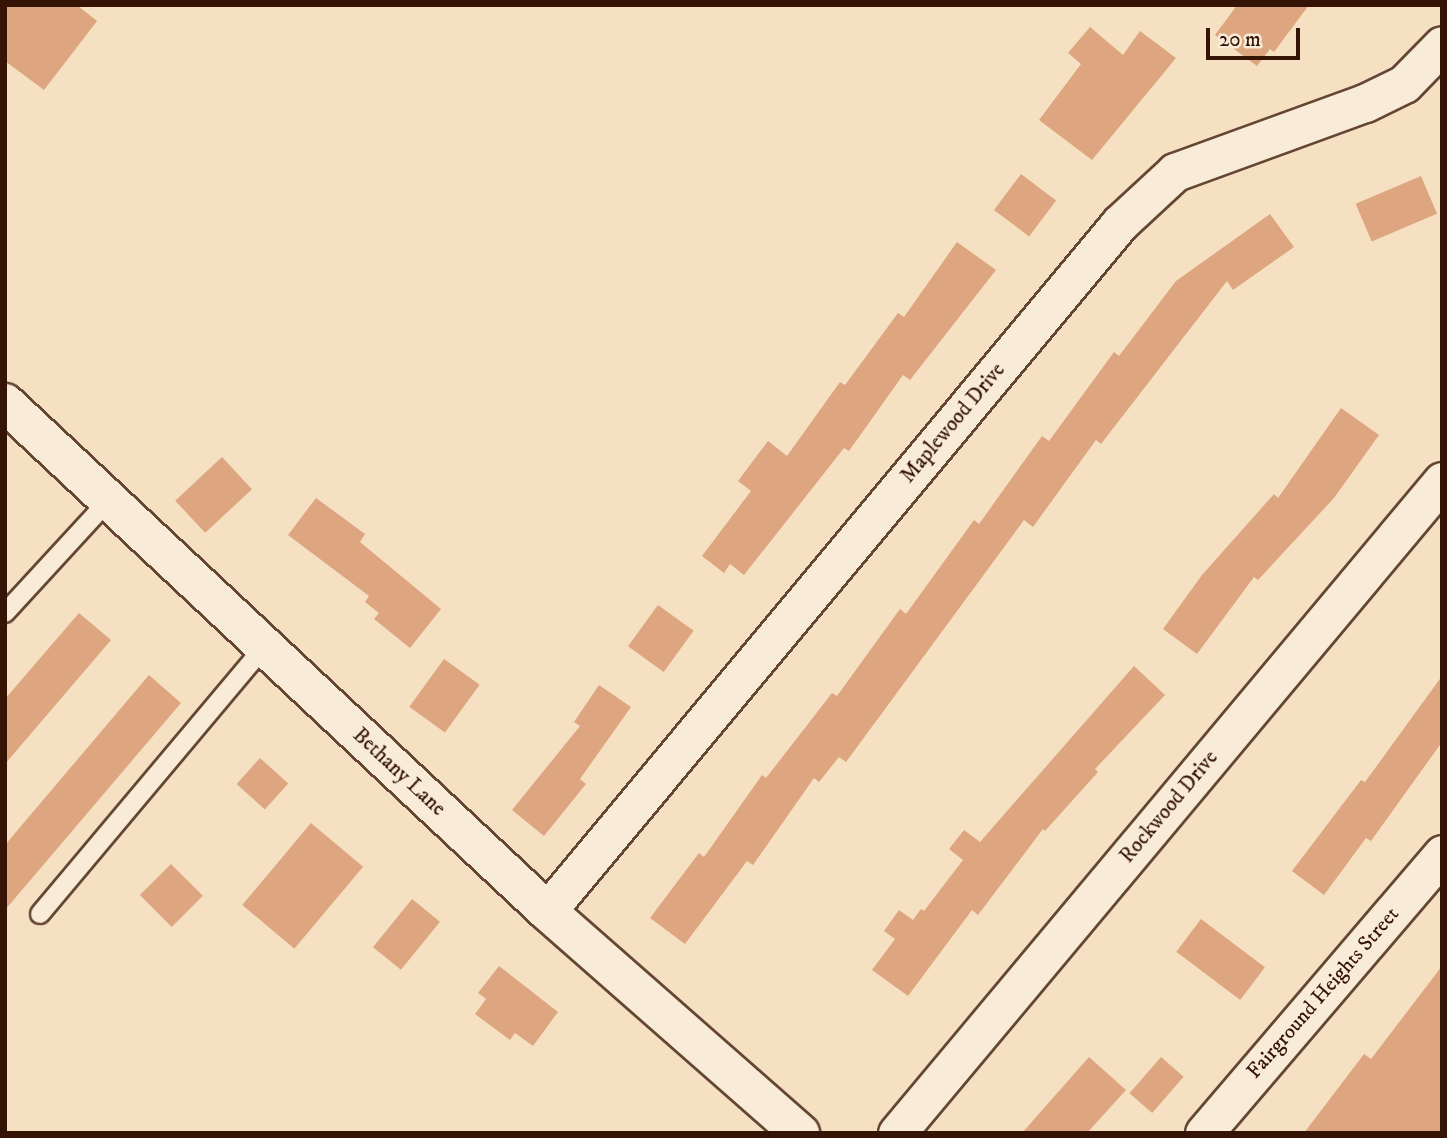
<!DOCTYPE html>
<html>
<head>
<meta charset="utf-8">
<style>
	body { margin:0 }
	#map { position:relative; width:1447px; height:1138px; overflow:hidden; background:#f5e0c2; font-family:"IM FELL DW Pica",serif }
	div>[style] { position:absolute }
	[style*='--x'] { left:calc(var(--x)*1px); top:calc(var(--y)*1px); width:calc(var(--w)*1px); rotate:calc(var(--a)*1deg) }
	.building>* { inset:0; background:#dda680; transform-origin:0 0 }
	.roads { filter:drop-shadow(2px 0 #654634) drop-shadow(-2px 0 #654634) drop-shadow(0 2px #654634) drop-shadow(0 -2px #654634) }
	.lane>* { height:18px; margin:-9px; padding:0 9px; transform-origin:9px; border-radius:9px; background:#f8ebd7 }
	.street>* { height:37px; margin:-18.5px; padding:0 18.5px; transform-origin:18.5px; border-radius:18.5px; background:#f8ebd7 }
	.secondary>* { height:38px; margin:-19px; padding:0 19px; transform-origin:19px; border-radius:19px; background:#f8ebd7 }
	span { translate:-50% -50%; white-space:nowrap; text-align:center; line-height:1.15; -webkit-text-stroke:7px #f8ebd7; paint-order:stroke }
	.street-label { font-size:21px; color:#351305 }
	.frame { position:absolute; inset:0; border:7px solid #351305; pointer-events:none }
	.scale { position:absolute; left:1206px; top:28px; width:94px; height:32px; box-sizing:border-box; border:4px solid #351305; border-top:0; padding-left:9px; font-size:21px; line-height:24px; white-space:nowrap; color:#351305; -webkit-text-stroke:5px #f8ebd7; paint-order:stroke }
</style>
</head>
<body>
<div id="map">
	<div class="building">
		<i style="clip-path:polygon(5px 5px,77px 5px,97px 21px,44px 90px,5px 61px)"></i>
		<i style="clip-path:polygon(1237px 5px,1309px 5px,1274px 52px,1270px 49px,1257px 66px,1215px 35px)"></i>
		<i style="clip-path:polygon(1090px 27px,1123px 55px,1140px 31px,1176px 58px,1092px 160px,1039px 120px,1081px 64px,1068px 53px)"></i>
		<i style="left:1021px;top:174px;width:44px;height:45px;rotate:37deg"></i>
		<i style="left:1421px;top:176px;width:41px;height:71px;rotate:67deg"></i>
		<i style="clip-path:polygon(1270px 214px,1294px 247px,1233px 290px,1227px 281px,1101px 444px,1096px 440px,1033px 527px,1024px 520px,846px 762px,839px 757px,819px 782px,814px 778px,753px 865px,747px 861px,685px 944px,650px 918px,699px 853px,704px 857px,762px 775px,766px 778px,832px 693px,837px 696px,900px 609px,906px 614px,974px 520px,979px 524px,1042px 436px,1049px 441px,1114px 352px,1119px 356px,1176px 281px)"></i>
		<i style="clip-path:polygon(957px 242px,996px 270px,910px 380px,903px 375px,849px 451px,844px 448px,744px 575px,730px 564px,724px 573px,702px 556px,751px 491px,738px 481px,768px 441px,787px 456px,840px 382px,845px 385px,898px 313px,904px 317px)"></i>
		<i style="clip-path:polygon(1341px 408px,1379px 435px,1334px 498px,1258px 580px,1254px 577px,1197px 654px,1163px 629px,1202px 575px,1274px 494px,1278px 498px)"></i>
		<i style="left:222px;top:457px;width:44px;height:64px;rotate:47deg"></i>
		<i style="clip-path:polygon(316px 498px,365px 534px,360px 542px,441px 609px,410px 648px,374px 619px,379px 613px,365px 602px,369px 596px,288px 535px)"></i>
		<i style="left:658px;top:605px;width:44px;height:51px;rotate:36deg"></i>
		<i style="clip-path:polygon(79px 613px,111px 640px,5px 764px,5px 699px)"></i>
		<i style="left:444px;top:659px;width:44px;height:59px;rotate:36deg"></i>
		<i style="clip-path:polygon(1134px 666px,1165px 695px,1095px 769px,1098px 772px,1045px 831px,1043px 829px,978px 915px,972px 910px,908px 996px,872px 970px,895px 939px,884px 931px,899px 910px,913px 920px,921px 909px,924px 911px,963px 860px,949px 849px,964px 830px,980px 842px)"></i>
		<i style="clip-path:polygon(149px 675px,181px 703px,5px 910px,5px 845px)"></i>
		<i style="clip-path:polygon(1442px 676px,1442px 742px,1371px 841px,1366px 838px,1324px 895px,1292px 871px,1361px 780px,1365px 782px)"></i>
		<i style="clip-path:polygon(599px 685px,631px 707px,580px 779px,586px 784px,544px 836px,512px 810px,580px 726px,574px 722px)"></i>
		<i style="left:260px;top:758px;width:38px;height:35px;rotate:42deg"></i>
		<i style="left:311px;top:823px;width:68px;height:107px;rotate:40deg"></i>
		<i style="left:171px;top:864px;width:45px;height:44px;rotate:45deg"></i>
		<i style="left:412px;top:899px;width:36px;height:62px;rotate:39deg"></i>
		<i style="left:1201px;top:919px;width:80px;height:41px;rotate:37deg"></i>
		<i style="clip-path:polygon(499px 966px,558px 1012px,533px 1046px,515px 1033px,510px 1040px,475px 1014px,486px 999px,478px 993px)"></i>
		<i style="clip-path:polygon(1442px 966px,1442px 1133px,1304px 1133px,1364px 1054px,1371px 1059px)"></i>
		<i style="clip-path:polygon(1089px 1057px,1126px 1090px,1087px 1133px,1022px 1133px)"></i>
		<i style="left:1161px;top:1057px;width:30px;height:48px;rotate:41deg"></i>
	</div>
	<div class="roads">
		<div class="lane">
			<i style="--x:5;--y:613;--w:154;--a:-47.4"></i>
			<i style="--x:40;--y:914;--w:350;--a:-50"></i>
		</div>
		<div class="street">
			<i style="--x:547;--y:911;--w:895;--a:-50.21"></i>
			<i style="--x:1120;--y:223;--w:75;--a:-42.8"></i>
			<i style="--x:1175;--y:172;--w:202;--a:-20"></i>
			<i style="--x:1365;--y:103;--w:43;--a:-26"></i>
			<i style="--x:1404;--y:84;--w:54;--a:-45.7"></i>
			<i style="--x:897;--y:1133;--w:850;--a:-50.11"></i>
			<i style="--x:1204;--y:1133;--w:367;--a:-49.5"></i>
		</div>
		<div class="secondary">
			<i style="--x:5;--y:403;--w:743;--a:43.15"></i>
			<i style="--x:547;--y:911;--w:337;--a:41.3"></i>
		</div>
	</div>
	<div class="street-label">
		<span style="left:953px;top:423px;rotate:-50deg">Maplewood Drive</span>
		<span style="left:399px;top:772px;rotate:43deg">Bethany Lane</span>
		<span style="left:1169px;top:807px;rotate:-50deg">Rockwood Drive</span>
		<span style="left:1323px;top:993px;rotate:-49deg">Fairground Heights Street</span>
	</div>
	<div class="frame"></div>
	<div class="scale">20 m</div>
</div>
</body>
</html>
